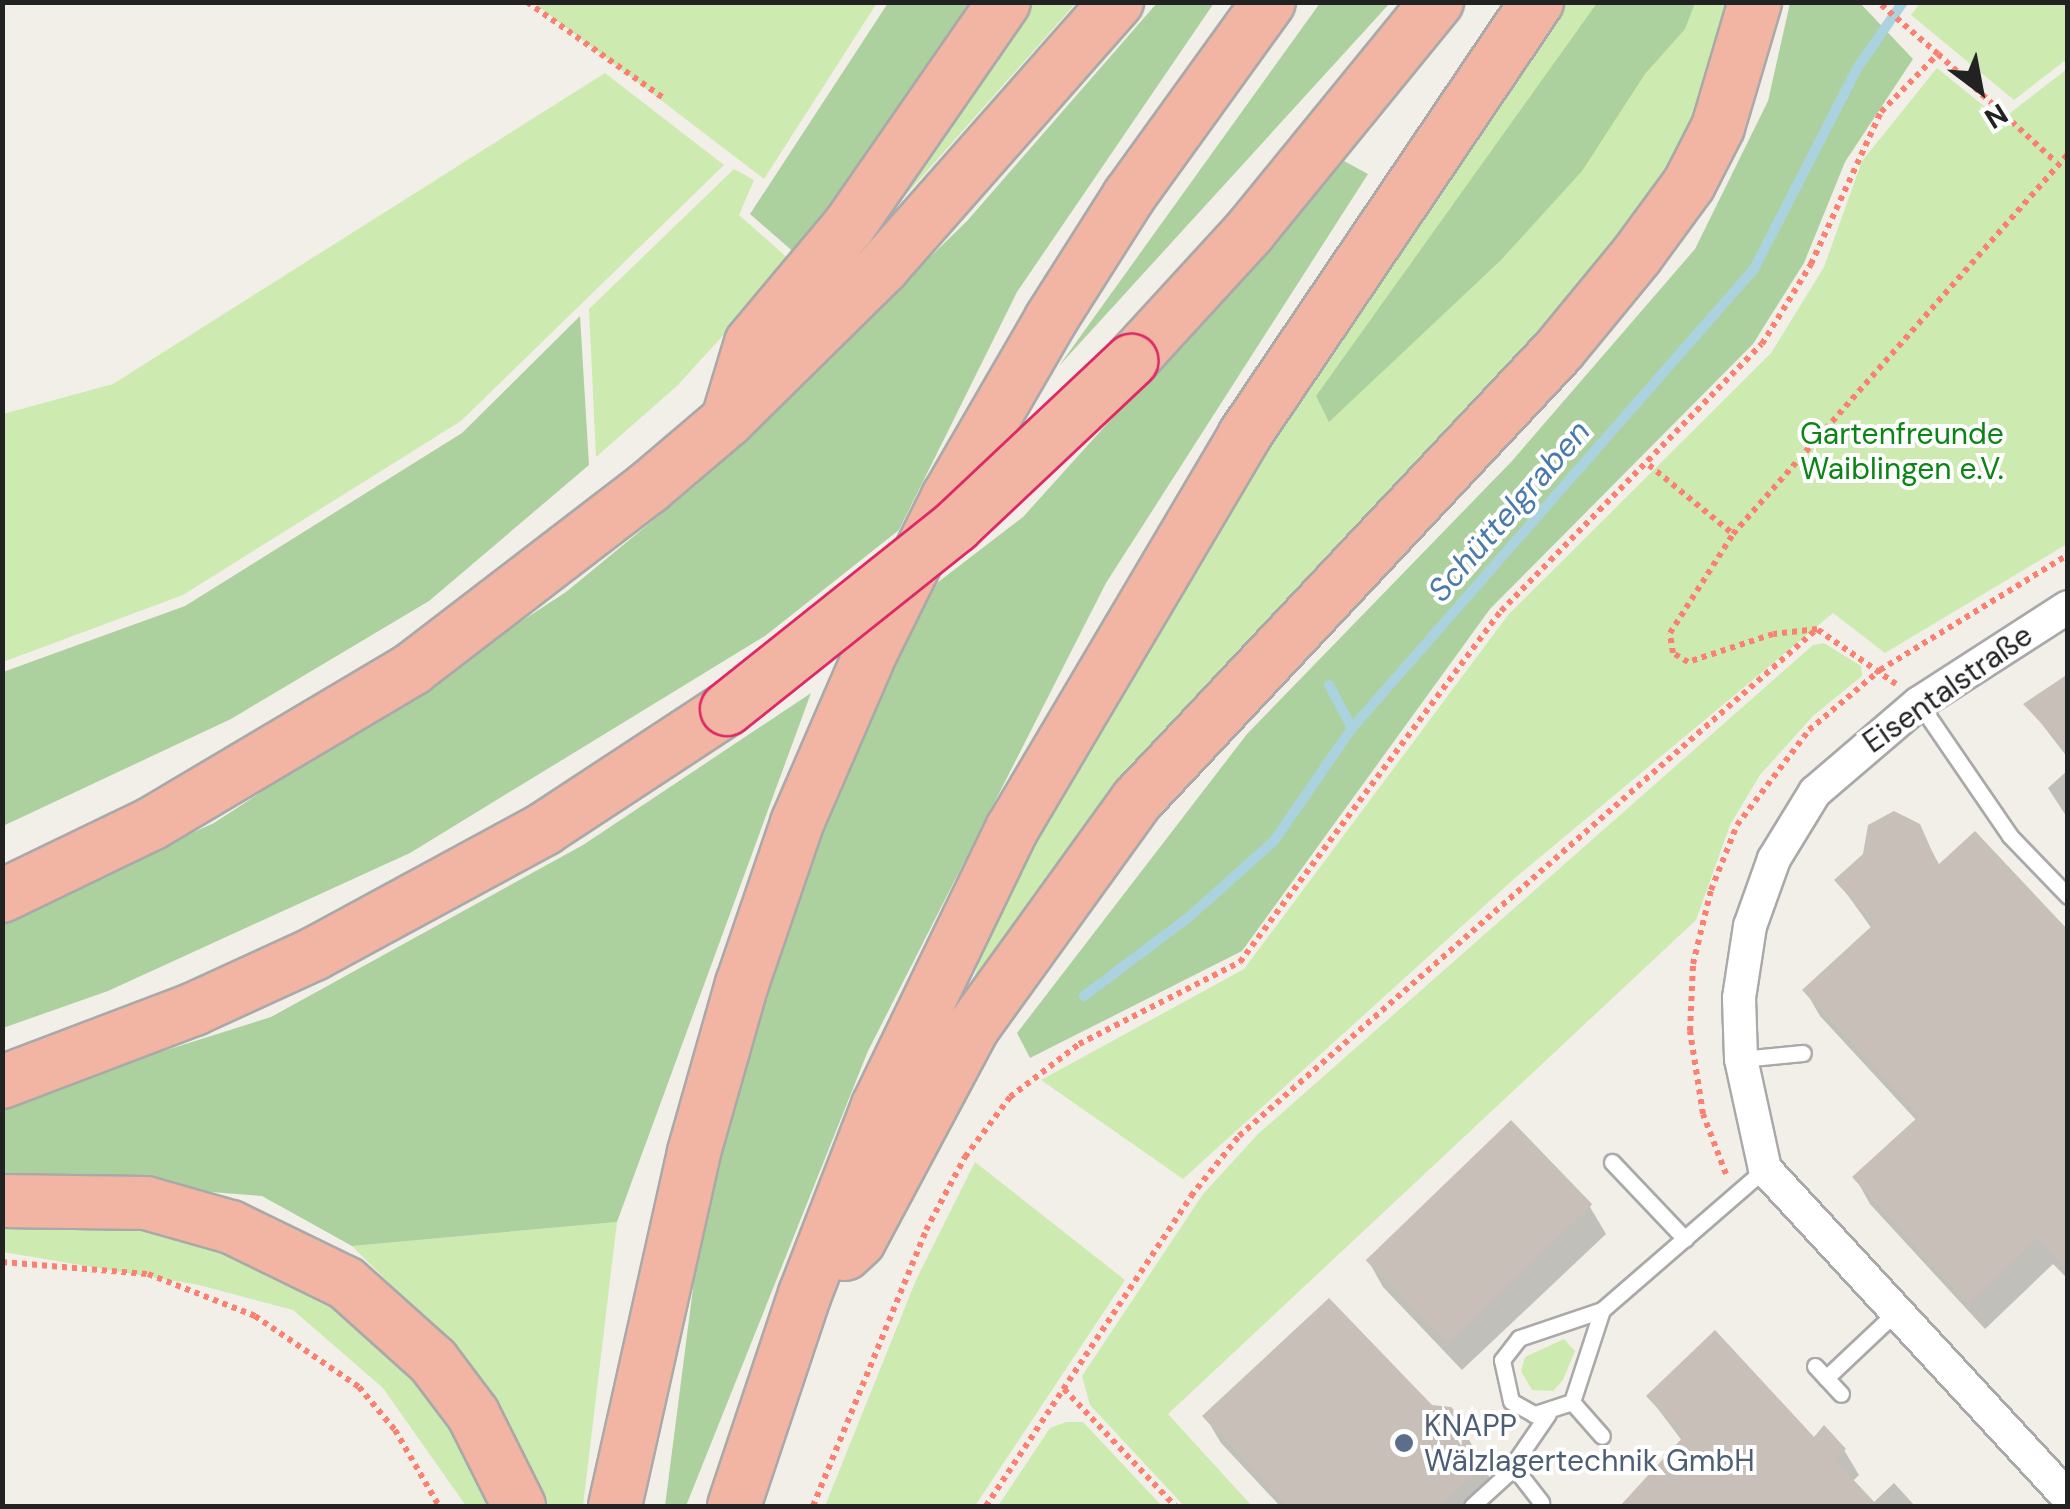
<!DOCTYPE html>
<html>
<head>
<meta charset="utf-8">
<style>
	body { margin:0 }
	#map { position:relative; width:2070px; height:1509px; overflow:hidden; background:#f2efe9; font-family:"DM Sans",sans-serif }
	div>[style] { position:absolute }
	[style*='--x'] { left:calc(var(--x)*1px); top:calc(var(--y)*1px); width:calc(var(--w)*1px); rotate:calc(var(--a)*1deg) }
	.grass>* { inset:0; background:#cdebb0 }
	.forest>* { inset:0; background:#add19e }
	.shadow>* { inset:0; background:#0003 }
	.stream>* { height:10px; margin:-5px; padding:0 5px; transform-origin:5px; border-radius:5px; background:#aad3df }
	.building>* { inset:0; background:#c7bfb8; transform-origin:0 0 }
	.path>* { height:6px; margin-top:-3px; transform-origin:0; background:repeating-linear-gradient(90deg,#fa8072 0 5px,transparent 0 10px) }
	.roads { filter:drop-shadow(2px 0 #a9a9a9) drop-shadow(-2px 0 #a9a9a9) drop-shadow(0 2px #a9a9a9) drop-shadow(0 -2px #a9a9a9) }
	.service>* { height:15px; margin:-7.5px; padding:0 7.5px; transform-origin:7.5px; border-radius:7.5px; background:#fff }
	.minor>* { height:32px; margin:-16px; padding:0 16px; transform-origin:16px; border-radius:16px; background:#fff }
	.trunk>* { height:52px; margin:-26px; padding:0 26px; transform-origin:26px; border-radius:26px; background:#f2b4a3 }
	.bridges { filter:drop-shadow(2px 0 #dc2a67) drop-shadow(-2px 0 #dc2a67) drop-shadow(0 2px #dc2a67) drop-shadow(0 -2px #dc2a67) }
	.trunk-bridge>* { height:52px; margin:-26px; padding:0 26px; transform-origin:26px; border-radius:26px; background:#f2b4a3 }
	.dots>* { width:28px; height:28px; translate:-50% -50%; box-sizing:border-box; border:5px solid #fff; border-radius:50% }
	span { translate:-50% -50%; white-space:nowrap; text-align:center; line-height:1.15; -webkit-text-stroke:8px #fff; paint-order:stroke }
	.park-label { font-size:30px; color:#0c8416 }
	.street-label { font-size:30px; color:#222 }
	.service-label { font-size:30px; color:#4e5e75 }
	.left { translate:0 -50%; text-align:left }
	.water-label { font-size:32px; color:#4a7aab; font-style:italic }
	.frame { position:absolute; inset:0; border:5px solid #222; pointer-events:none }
	.north { position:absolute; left:1930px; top:40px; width:100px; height:100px; -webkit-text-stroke:8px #fff; paint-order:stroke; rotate:148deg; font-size:28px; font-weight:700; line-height:40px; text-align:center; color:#222 }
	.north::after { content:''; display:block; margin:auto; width:35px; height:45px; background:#222; clip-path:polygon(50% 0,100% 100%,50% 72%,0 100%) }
</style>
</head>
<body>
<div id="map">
	<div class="grass">
		<i style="clip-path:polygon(534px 3px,877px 3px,764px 179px)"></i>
		<i style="clip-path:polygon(1019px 3px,1076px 3px,826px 285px)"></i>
		<i style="clip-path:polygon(1565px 3px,1740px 3px,1670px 183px,963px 1020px,985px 938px,1008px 886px,1257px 459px)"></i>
		<i style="clip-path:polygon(1920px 3px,2067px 3px,2067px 59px,2014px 100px,1911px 15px)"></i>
		<i style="clip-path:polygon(1937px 68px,2001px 120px,2067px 69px,2067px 544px,1885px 653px,1833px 613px,1515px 878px,1183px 1179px,1041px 1080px,1244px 969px,1508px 615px,1771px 353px,1824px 267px,1862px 161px)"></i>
		<i style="clip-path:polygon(605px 73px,724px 165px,461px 421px,183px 595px,3px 662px,3px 414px,113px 384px)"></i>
		<i style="clip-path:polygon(734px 169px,754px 180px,739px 215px,791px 261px,677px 386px,596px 457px,589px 309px)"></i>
		<i style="clip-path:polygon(1824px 643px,1861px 666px,1862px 676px,1813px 716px,1760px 775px,1730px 825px,1696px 920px,1168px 1414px,1252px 1506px,1184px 1506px,1090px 1405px,1082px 1376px,1203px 1194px,1258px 1134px,1813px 645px)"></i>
		<i style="clip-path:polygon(975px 1162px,1125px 1280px,975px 1506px,825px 1506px,916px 1280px)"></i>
		<i style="clip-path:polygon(141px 1218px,306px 1276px,417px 1372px,498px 1506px,466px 1506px,383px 1388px,293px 1310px,199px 1285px,3px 1252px,2px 1219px)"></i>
		<i style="clip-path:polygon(617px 1222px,583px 1506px,539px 1506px,528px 1462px,471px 1365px,352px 1246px)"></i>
		<i style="clip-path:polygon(1564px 1339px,1575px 1351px,1563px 1380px,1553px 1391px,1532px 1390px,1521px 1371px,1525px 1357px)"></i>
		<i style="clip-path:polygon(1066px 1422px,1083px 1422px,1162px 1506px,998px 1506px,1050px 1428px)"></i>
	</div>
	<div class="forest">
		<i style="clip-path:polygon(1320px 2px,1390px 3px,1059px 366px,1320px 3px)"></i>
		<i style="clip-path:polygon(888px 3px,975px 3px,797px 255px,750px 214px)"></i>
		<i style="clip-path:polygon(1157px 3px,1214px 3px,1017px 292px,899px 530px,765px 636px,410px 853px,108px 991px,3px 1028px,2px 918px,214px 823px,566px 592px,696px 485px,967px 221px)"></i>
		<i style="clip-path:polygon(1597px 3px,1695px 3px,1685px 29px,1645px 74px,1582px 171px,1500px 261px,1329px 422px,1316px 396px)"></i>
		<i style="clip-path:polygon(1790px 3px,1860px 3px,1913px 59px,1845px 162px,1804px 263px,1753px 344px,1490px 609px,1242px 951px,1030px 1058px,1017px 1033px,1247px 734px,1512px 461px,1695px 249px,1768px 101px)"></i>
		<i style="clip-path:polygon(1344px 161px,1368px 174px,1106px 583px,868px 1051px,686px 1506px,665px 1506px,705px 1195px,811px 852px,920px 596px,1023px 517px)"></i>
		<i style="clip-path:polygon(580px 316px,589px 465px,429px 601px,231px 719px,3px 826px,3px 672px,185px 606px,462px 433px)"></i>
		<i style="clip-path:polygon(811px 693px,617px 1222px,352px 1246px,262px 1196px,3px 1176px,2px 1102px,271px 1017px,583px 845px)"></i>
	</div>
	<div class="shadow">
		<i style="clip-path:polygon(2068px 677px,2068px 758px,2027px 705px)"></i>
		<i style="clip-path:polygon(2068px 770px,2068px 819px,2048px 788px)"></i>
		<i style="clip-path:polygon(1918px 826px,1940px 866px,2068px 934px,2068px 1279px,2053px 1264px,1985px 1329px,1870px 1204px,1855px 1177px,1917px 1121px,1820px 1016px,1805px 990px,1872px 929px,1837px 880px)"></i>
		<i style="clip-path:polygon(1511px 1124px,1590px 1207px,1606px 1234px,1462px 1370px,1383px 1287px,1368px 1260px)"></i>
		<i style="clip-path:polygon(1649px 1397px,1844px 1450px,1859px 1475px,1852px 1482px,1872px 1504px,1894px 1483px,1915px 1506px,1626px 1506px,1683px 1442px)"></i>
		<i style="clip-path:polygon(1431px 1408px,1454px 1412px,1498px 1493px,1483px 1506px,1280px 1506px,1221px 1443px,1205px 1416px)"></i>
	</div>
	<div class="stream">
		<i style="--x:1329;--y:685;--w:49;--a:61.9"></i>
		<i style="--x:1084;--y:996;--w:131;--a:-37"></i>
		<i style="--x:1189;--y:917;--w:114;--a:-41.8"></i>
		<i style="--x:1274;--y:841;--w:137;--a:-55.4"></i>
		<i style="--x:1352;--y:728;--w:610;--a:-48.79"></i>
		<i style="--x:1754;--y:269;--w:227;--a:-62.8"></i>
		<i style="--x:1858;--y:67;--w:79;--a:-55.3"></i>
	</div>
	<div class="building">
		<i style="clip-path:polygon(2068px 674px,2068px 751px,2023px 704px)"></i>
		<i style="clip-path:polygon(1894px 811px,1920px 824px,1938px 865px,1975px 831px,2068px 930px,2068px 1272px,2037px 1239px,1968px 1305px,1852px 1177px,1919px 1116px,1802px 990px,1874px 924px,1834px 880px,1863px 854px,1868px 825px)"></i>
		<i style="left:1511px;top:1120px;width:117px;height:202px;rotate:46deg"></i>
		<i style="clip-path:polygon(1329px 1298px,1432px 1405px,1451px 1407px,1458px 1414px,1457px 1433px,1485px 1464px,1440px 1506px,1287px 1506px,1202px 1416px)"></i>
		<i style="clip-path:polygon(1715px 1330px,1814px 1437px,1824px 1425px,1846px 1449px,1835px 1460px,1878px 1506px,1620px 1506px,1684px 1436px,1646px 1396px)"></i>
	</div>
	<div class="path">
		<i style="--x:527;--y:2;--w:169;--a:35.1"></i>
		<i style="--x:1938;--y:54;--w:160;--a:42.5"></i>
		<i style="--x:1649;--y:465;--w:109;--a:39.4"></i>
		<i style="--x:1896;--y:684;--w:96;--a:-145.2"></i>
		<i style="--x:1817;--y:629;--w:44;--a:173.5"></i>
		<i style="--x:1773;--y:634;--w:89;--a:161.8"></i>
		<i style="--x:1688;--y:662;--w:17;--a:-149"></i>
		<i style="--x:1673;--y:653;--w:20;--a:-99"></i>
		<i style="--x:1670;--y:633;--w:117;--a:-57.5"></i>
		<i style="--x:1733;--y:534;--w:507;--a:-48.6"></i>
		<i style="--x:1726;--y:1174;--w:64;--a:-111"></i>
		<i style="--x:1703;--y:1114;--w:84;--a:-98.9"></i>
		<i style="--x:1690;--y:1031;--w:67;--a:-87.4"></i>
		<i style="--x:1693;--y:964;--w:76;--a:-76.3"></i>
		<i style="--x:1711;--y:890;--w:70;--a:-68.2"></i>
		<i style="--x:1737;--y:825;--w:119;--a:-52.8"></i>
		<i style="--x:1809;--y:730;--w:93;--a:-40.2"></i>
		<i style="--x:1880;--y:670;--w:220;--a:-31.5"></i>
		<i style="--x:2;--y:1262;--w:146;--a:4.7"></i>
		<i style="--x:148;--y:1274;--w:115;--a:21.4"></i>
		<i style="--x:255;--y:1316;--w:126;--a:34.3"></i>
		<i style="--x:359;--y:1387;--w:56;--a:50.1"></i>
		<i style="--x:395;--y:1430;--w:88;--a:59.9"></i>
		<i style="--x:1064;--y:1389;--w:161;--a:46.5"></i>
		<i style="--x:813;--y:1506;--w:298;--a:-67.7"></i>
		<i style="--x:926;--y:1230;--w:83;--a:-61.9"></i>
		<i style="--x:965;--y:1157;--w:75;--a:-53.1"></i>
		<i style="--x:1010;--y:1097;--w:87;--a:-37.5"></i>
		<i style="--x:1079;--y:1044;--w:181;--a:-27"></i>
		<i style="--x:1240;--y:962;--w:437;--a:-53.4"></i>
		<i style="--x:1501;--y:611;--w:373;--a:-45.7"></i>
		<i style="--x:1762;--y:344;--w:94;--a:-58.5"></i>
		<i style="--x:1811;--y:264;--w:167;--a:-65.3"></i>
		<i style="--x:1881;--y:112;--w:81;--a:-45.5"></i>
		<i style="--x:1938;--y:54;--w:79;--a:-139.1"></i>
		<i style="--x:986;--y:1506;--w:372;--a:-56.5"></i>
		<i style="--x:1191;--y:1196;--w:77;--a:-51.3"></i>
		<i style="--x:1239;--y:1136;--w:769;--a:-41.26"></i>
	</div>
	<div class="roads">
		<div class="service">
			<i style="--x:1919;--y:703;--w:161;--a:55.6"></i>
			<i style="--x:2010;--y:836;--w:83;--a:46"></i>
			<i style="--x:1741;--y:1059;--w:62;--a:-5.5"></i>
			<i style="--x:1612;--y:1162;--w:106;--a:46.5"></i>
			<i style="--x:1602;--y:1310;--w:97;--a:108.1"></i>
			<i style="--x:1572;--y:1402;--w:40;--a:162"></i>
			<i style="--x:1534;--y:1414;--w:26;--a:-151"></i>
			<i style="--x:1511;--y:1401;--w:42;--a:-102.4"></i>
			<i style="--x:1502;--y:1360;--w:28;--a:-52"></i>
			<i style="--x:1519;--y:1338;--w:88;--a:-18.6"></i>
			<i style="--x:1602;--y:1310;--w:216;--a:-40.9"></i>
			<i style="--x:1815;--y:1366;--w:38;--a:47"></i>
			<i style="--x:1826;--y:1378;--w:96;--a:-43.3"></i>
			<i style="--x:1572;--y:1402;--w:45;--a:48.6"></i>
			<i style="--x:1513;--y:1466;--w:46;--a:52.1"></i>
			<i style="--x:1472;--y:1506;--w:46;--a:-42.4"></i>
			<i style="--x:1506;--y:1475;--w:74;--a:-55.5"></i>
		</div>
		<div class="minor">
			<i style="--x:2068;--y:607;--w:177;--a:147.2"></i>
			<i style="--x:1919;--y:703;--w:137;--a:139.4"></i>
			<i style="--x:1815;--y:792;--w:79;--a:121.5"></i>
			<i style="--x:1774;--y:859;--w:71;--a:109.7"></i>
			<i style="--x:1750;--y:926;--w:73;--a:98.7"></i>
			<i style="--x:1739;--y:998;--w:61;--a:88.1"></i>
			<i style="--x:1741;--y:1059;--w:113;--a:77.7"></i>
			<i style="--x:1765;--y:1169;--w:447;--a:47.3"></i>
		</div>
		<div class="trunk">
			<i style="--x:1131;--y:361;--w:176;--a:-47.5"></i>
			<i style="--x:1250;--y:231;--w:296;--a:-50.8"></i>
			<i style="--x:728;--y:419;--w:79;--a:-73.2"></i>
			<i style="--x:751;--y:343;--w:153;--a:-50.1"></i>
			<i style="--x:849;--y:226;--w:272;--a:-55.3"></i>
			<i style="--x:2;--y:896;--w:165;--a:-25.8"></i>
			<i style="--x:151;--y:824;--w:304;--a:-30.7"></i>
			<i style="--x:412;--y:669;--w:297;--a:-37.5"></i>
			<i style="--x:648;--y:488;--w:105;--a:-40.4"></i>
			<i style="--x:728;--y:420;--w:218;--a:-44.6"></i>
			<i style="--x:883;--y:267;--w:354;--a:-48.6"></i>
			<i style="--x:2;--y:1082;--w:205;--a:-20.8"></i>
			<i style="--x:194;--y:1009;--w:132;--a:-24.6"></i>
			<i style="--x:314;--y:954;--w:262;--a:-28.5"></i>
			<i style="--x:544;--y:829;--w:219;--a:-33.3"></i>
			<i style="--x:2;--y:1201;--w:144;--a:0.8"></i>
			<i style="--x:146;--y:1203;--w:88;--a:15.8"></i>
			<i style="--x:231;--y:1227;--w:128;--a:26"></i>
			<i style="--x:346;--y:1283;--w:117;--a:41.9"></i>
			<i style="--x:433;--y:1361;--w:66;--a:53"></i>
			<i style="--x:473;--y:1414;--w:103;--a:63.4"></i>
			<i style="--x:845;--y:1254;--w:19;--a:-43"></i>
			<i style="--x:859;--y:1241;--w:244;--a:-61.9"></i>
			<i style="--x:974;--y:1026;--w:280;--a:-54.2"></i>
			<i style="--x:1138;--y:799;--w:616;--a:-46.84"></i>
			<i style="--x:1559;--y:350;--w:123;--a:-50.6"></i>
			<i style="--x:1637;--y:255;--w:88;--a:-53.8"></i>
			<i style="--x:1689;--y:184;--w:64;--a:-63"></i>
			<i style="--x:1718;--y:127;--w:130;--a:-73.5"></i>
			<i style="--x:615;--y:1506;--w:363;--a:-77.4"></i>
			<i style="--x:694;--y:1152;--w:175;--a:-74.1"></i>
			<i style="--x:742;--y:984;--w:170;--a:-71.1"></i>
			<i style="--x:797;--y:823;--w:189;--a:-66.6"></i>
			<i style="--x:872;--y:650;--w:171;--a:-63.6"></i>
			<i style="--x:948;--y:497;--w:206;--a:-59.9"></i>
			<i style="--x:1051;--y:319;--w:146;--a:-57.6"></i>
			<i style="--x:1129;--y:196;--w:239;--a:-54.2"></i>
			<i style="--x:734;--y:1506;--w:224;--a:-71.5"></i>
			<i style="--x:805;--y:1294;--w:202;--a:-68.8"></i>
			<i style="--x:878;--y:1106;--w:308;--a:-64.2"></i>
			<i style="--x:1012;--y:829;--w:456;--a:-59.4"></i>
			<i style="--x:1244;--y:436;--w:524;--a:-55.98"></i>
		</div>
	</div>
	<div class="bridges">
		<div class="trunk-bridge">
			<i style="--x:727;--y:709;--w:293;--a:-38.6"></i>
			<i style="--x:956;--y:526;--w:241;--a:-43.3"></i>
		</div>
	</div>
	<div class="dots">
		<i style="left:1404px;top:1443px;background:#5c6f8a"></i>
	</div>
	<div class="park-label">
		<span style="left:1902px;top:451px">Gartenfreunde<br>Waiblingen e.V.</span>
	</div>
	<div class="street-label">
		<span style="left:1948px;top:689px;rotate:-35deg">Eisentalstraße</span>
	</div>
	<div class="service-label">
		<span class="left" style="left:1424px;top:1443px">KNAPP<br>Wälzlagertechnik GmbH</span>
	</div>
	<div class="water-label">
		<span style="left:1509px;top:511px;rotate:-49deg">Schüttelgraben</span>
	</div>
	<div class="frame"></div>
	<div class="north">N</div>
</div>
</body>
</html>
